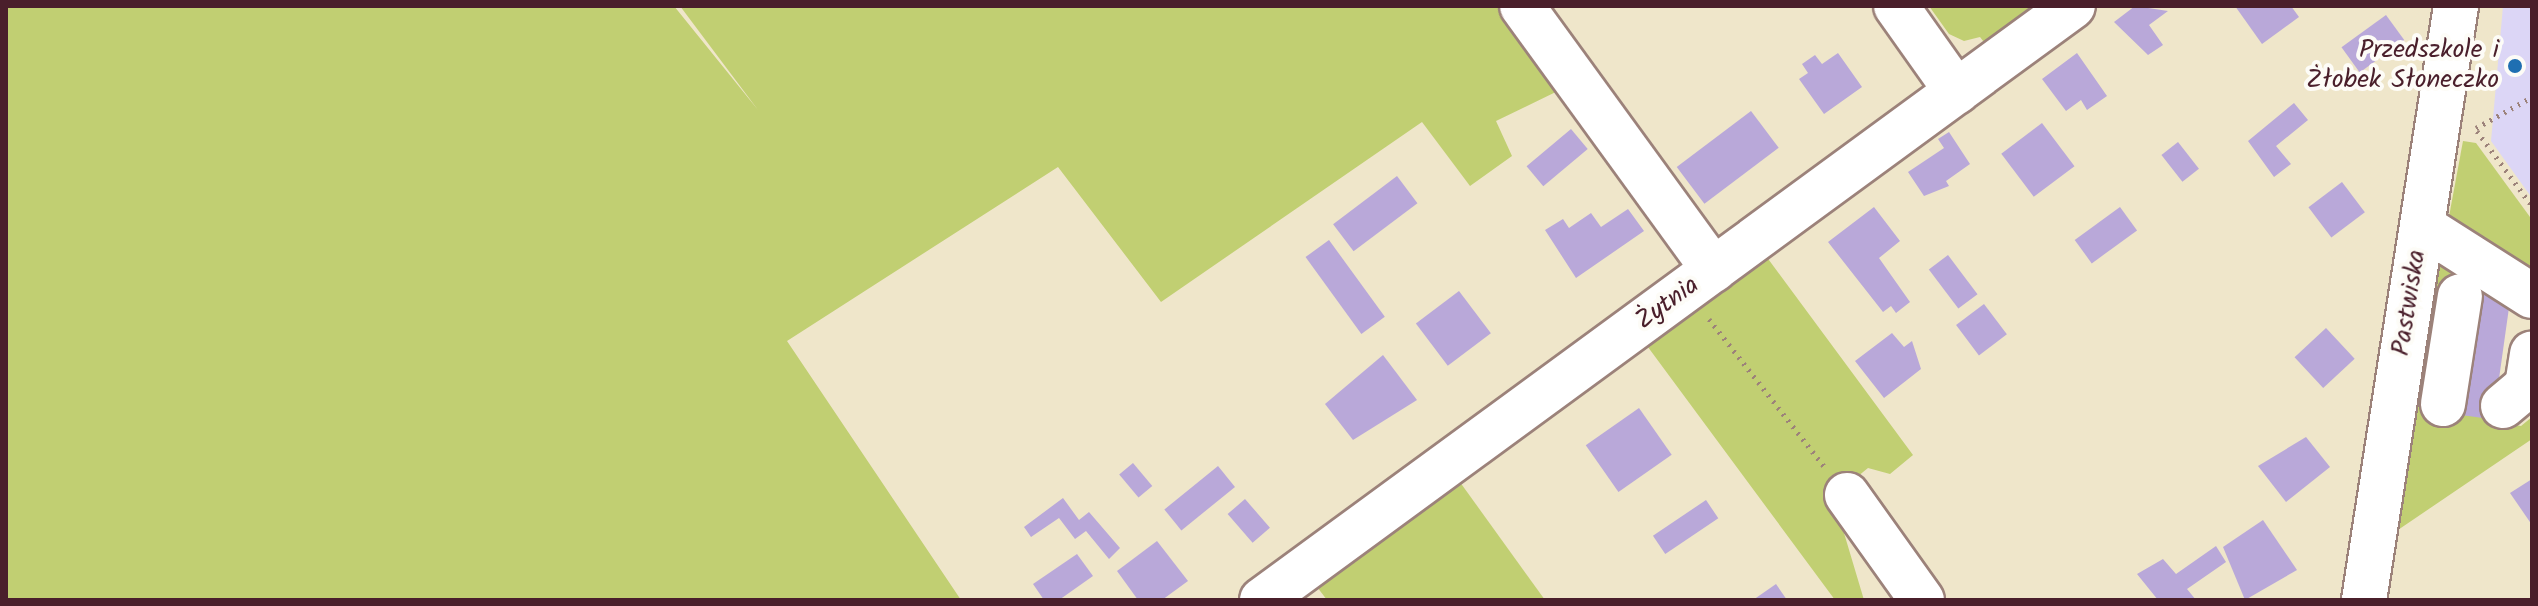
<!DOCTYPE html>
<html>
<head>
<meta charset="utf-8">
<style>
	body { margin:0 }
	#map { position:relative; width:2538px; height:606px; overflow:hidden; background:#efe6ca; font-family:Kalam,sans-serif }
	div>[style] { position:absolute }
	[style*='--x'] { left:calc(var(--x)*1px); top:calc(var(--y)*1px); width:calc(var(--w)*1px); rotate:calc(var(--a)*1deg) }
	.built>* { inset:0; background:#dcd6f6 }
	.green>* { inset:0; background:#c1cf72 }
	.building>* { inset:0; background:#b9a8d9; transform-origin:0 0 }
	.path>* { height:5px; margin-top:-2.5px; transform-origin:0; background:repeating-linear-gradient(90deg,#9c827a 0 2px,transparent 0 8px) }
	.roads { filter:drop-shadow(2px 0 #9c827a) drop-shadow(-2px 0 #9c827a) drop-shadow(0 2px #9c827a) drop-shadow(0 -2px #9c827a) }
	.minor>* { height:44px; margin:-22px; padding:0 22px; transform-origin:22px; border-radius:22px; background:#fff }
	.dots>* { width:22px; height:22px; translate:-50% -50%; box-sizing:border-box; border:4px solid #fdfcf7; border-radius:50% }
	span { translate:-50% -50%; white-space:nowrap; text-align:center; line-height:1.15; -webkit-text-stroke:8px #fdfcf7; paint-order:stroke }
	.poi-label { font-size:26px; color:#4a1f2b }
	.right { translate:-100% -50%; text-align:right }
	.street-label { font-size:26px; color:#4a1f2b }
	.frame { position:absolute; inset:0; border:8px solid #4a1f2b; pointer-events:none }
</style>
</head>
<body>
<div id="map">
	<div class="built">
		<i style="clip-path:polygon(2503px 6px,2532px 6px,2532px 198px,2491px 141px)"></i>
	</div>
	<div class="green">
		<i style="clip-path:polygon(6px 6px,674px 6px,758px 110px,680px 6px,1507px 6px,1566px 87px,1496px 121px,1512px 156px,1470px 186px,1422px 122px,1161px 302px,1058px 167px,787px 341px,961px 600px,6px 600px)"></i>
		<i style="clip-path:polygon(1929px 6px,2041px 6px,1987px 46px,1980px 37px,1964px 41px,1949px 34px)"></i>
		<i style="clip-path:polygon(2463px 141px,2476px 143px,2530px 217px,2532px 275px,2448px 222px)"></i>
		<i style="clip-path:polygon(1763px 252px,1913px 455px,1890px 474px,1868px 468px,1825px 503px,1844px 533px,1864px 600px,1835px 600px,1642px 339px)"></i>
		<i style="clip-path:polygon(2436px 255px,2503px 293px,2453px 285px,2434px 331px,2428px 328px)"></i>
		<i style="clip-path:polygon(2426px 359px,2491px 420px,2521px 426px,2532px 417px,2532px 439px,2392px 534px,2418px 362px)"></i>
		<i style="clip-path:polygon(1457px 478px,1545px 600px,1327px 600px,1314px 583px)"></i>
	</div>
	<div class="building">
		<i style="clip-path:polygon(2135px 6px,2168px 11px,2149px 25px,2163px 45px,2148px 55px,2114px 22px)"></i>
		<i style="clip-path:polygon(2235px 6px,2291px 6px,2299px 17px,2262px 44px)"></i>
		<i style="left:2386px;top:15px;width:31px;height:55px;rotate:54deg"></i>
		<i style="clip-path:polygon(1838px 53px,1862px 87px,1824px 114px,1799px 79px,1808px 73px,1802px 64px,1815px 55px,1822px 64px)"></i>
		<i style="clip-path:polygon(2077px 53px,2107px 96px,2087px 110px,2081px 100px,2066px 111px,2042px 79px)"></i>
		<i style="clip-path:polygon(2294px 103px,2308px 120px,2276px 146px,2291px 164px,2274px 177px,2248px 141px)"></i>
		<i style="left:1751px;top:111px;width:46px;height:93px;rotate:53deg"></i>
		<i style="left:2042px;top:123px;width:54px;height:51px;rotate:53deg"></i>
		<i style="left:1571px;top:129px;width:26px;height:58px;rotate:50deg"></i>
		<i style="clip-path:polygon(1949px 132px,1970px 164px,1946px 181px,1949px 186px,1924px 196px,1908px 172px,1944px 148px,1938px 139px)"></i>
		<i style="left:2178px;top:142px;width:34px;height:21px;rotate:52deg"></i>
		<i style="left:1397px;top:176px;width:34px;height:80px;rotate:53deg"></i>
		<i style="left:2342px;top:182px;width:38px;height:42px;rotate:53deg"></i>
		<i style="clip-path:polygon(1874px 207px,1900px 241px,1879px 258px,1910px 302px,1896px 313px,1891px 306px,1883px 312px,1828px 242px)"></i>
		<i style="left:2120px;top:207px;width:29px;height:56px;rotate:54deg"></i>
		<i style="clip-path:polygon(1628px 209px,1644px 231px,1576px 278px,1545px 230px,1563px 219px,1569px 228px,1591px 213px,1601px 227px)"></i>
		<i style="left:1329px;top:240px;width:95px;height:29px;rotate:54deg"></i>
		<i style="left:1948px;top:255px;width:49px;height:24px;rotate:53deg"></i>
		<i style="left:1459px;top:291px;width:53px;height:54px;rotate:53deg"></i>
		<i style="left:2477px;top:291px;width:34px;height:125px;rotate:8deg"></i>
		<i style="left:1984px;top:304px;width:38px;height:35px;rotate:53deg"></i>
		<i style="left:2326px;top:328px;width:42px;height:43px;rotate:47deg"></i>
		<i style="clip-path:polygon(1892px 333px,1904px 347px,1912px 341px,1921px 369px,1884px 398px,1855px 361px)"></i>
		<i style="clip-path:polygon(1383px 355px,1417px 400px,1353px 440px,1325px 404px)"></i>
		<i style="left:1639px;top:408px;width:57px;height:65px;rotate:55deg"></i>
		<i style="clip-path:polygon(2306px 437px,2330px 467px,2286px 502px,2258px 466px)"></i>
		<i style="left:1133px;top:463px;width:30px;height:18px;rotate:50deg"></i>
		<i style="left:1218px;top:466px;width:27px;height:69px;rotate:51deg"></i>
		<i style="clip-path:polygon(2532px 479px,2532px 525px,2510px 493px)"></i>
		<i style="clip-path:polygon(1063px 498px,1079px 520px,1089px 512px,1120px 548px,1109px 559px,1086px 531px,1075px 539px,1059px 518px,1031px 537px,1024px 527px)"></i>
		<i style="left:1245px;top:499px;width:38px;height:23px;rotate:49deg"></i>
		<i style="left:1706px;top:500px;width:22px;height:64px;rotate:56deg"></i>
		<i style="clip-path:polygon(2263px 520px,2297px 570px,2245px 600px,2223px 547px)"></i>
		<i style="clip-path:polygon(1157px 541px,1188px 581px,1162px 600px,1138px 600px,1117px 571px)"></i>
		<i style="clip-path:polygon(2216px 546px,2226px 562px,2187px 589px,2196px 600px,2158px 600px,2137px 574px,2163px 559px,2176px 574px)"></i>
		<i style="clip-path:polygon(1077px 554px,1093px 576px,1059px 600px,1044px 600px,1033px 584px)"></i>
		<i style="clip-path:polygon(1776px 584px,1787px 600px,1753px 600px)"></i>
	</div>
	<div class="path">
		<i style="--x:2476;--y:128;--w:64;--a:-29"></i>
		<i style="--x:2477;--y:131;--w:93;--a:53.7"></i>
		<i style="--x:1709;--y:319;--w:187;--a:52"></i>
	</div>
	<div class="roads">
		<div class="minor">
			<i style="--x:1522;--y:6;--w:326;--a:54"></i>
			<i style="--x:1896;--y:6;--w:105;--a:54.7"></i>
			<i style="--x:2422;--y:226;--w:130;--a:32.5"></i>
			<i style="--x:2443;--y:404;--w:109;--a:-81.1"></i>
			<i style="--x:2503;--y:406;--w:31;--a:-40"></i>
			<i style="--x:2527;--y:386;--w:33;--a:-81"></i>
			<i style="--x:1847;--y:495;--w:129;--a:54.5"></i>
			<i style="--x:1262;--y:600;--w:1005;--a:-36.22"></i>
			<i style="--x:2364;--y:600;--w:601;--a:-81.2"></i>
		</div>
	</div>
	<div class="dots">
		<i style="left:2515px;top:66px;background:#1f6fb2"></i>
	</div>
	<div class="poi-label">
		<span class="right" style="left:2499px;top:66px">Przedszkole i<br>Żłobek Słoneczko</span>
	</div>
	<div class="street-label">
		<span style="left:2410px;top:303px;rotate:-81deg">Pastwiska</span>
		<span style="left:1668px;top:304px;rotate:-36deg">Żytnia</span>
	</div>
	<div class="frame"></div>
</div>
</body>
</html>
